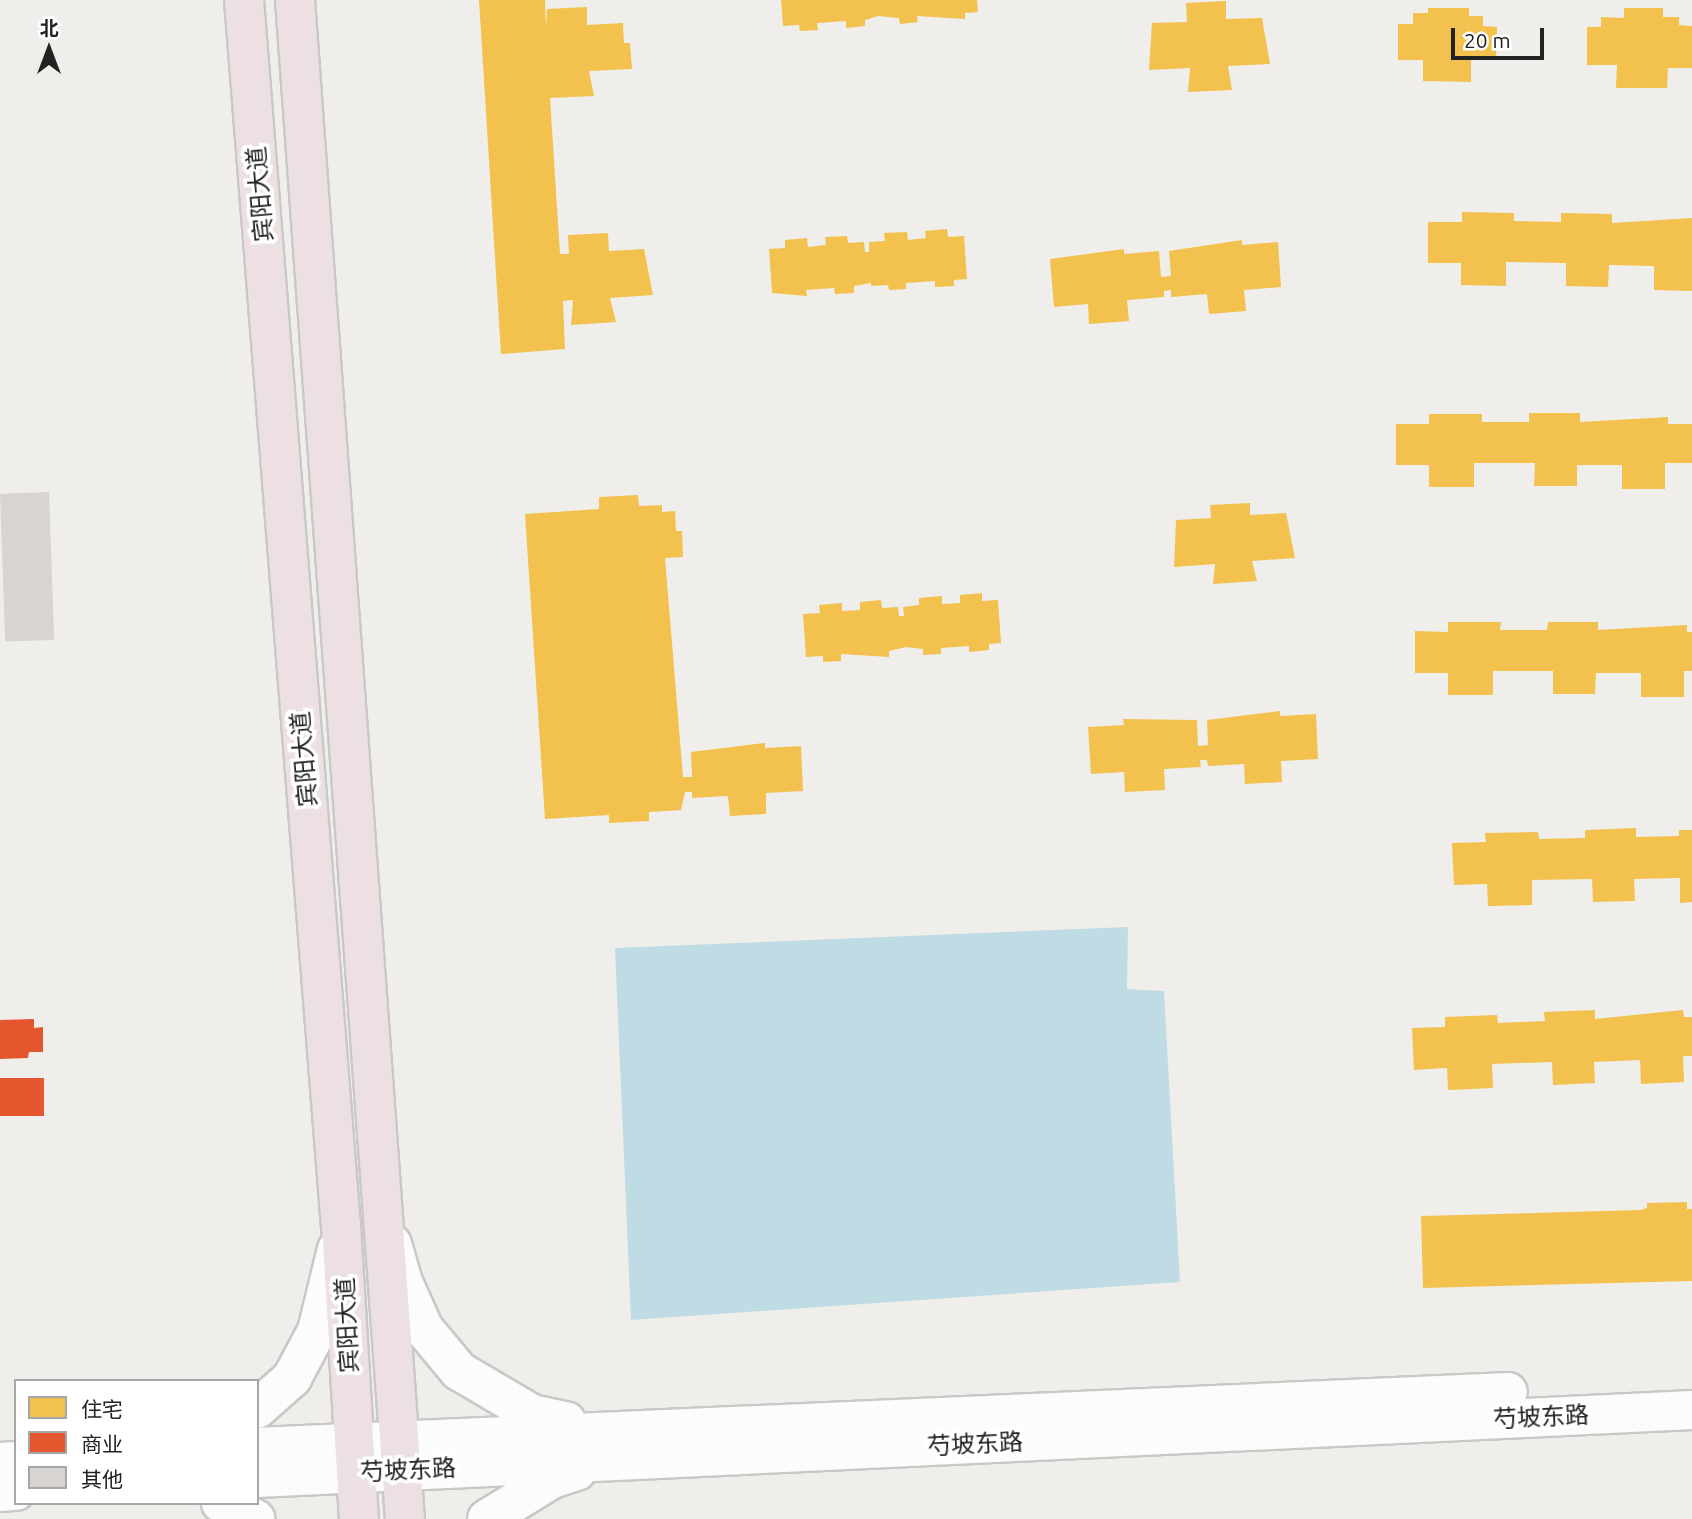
<!DOCTYPE html>
<html>
<head>
<meta charset="utf-8">
<style>
	body { margin:0 }
	#map { position:relative; width:1692px; height:1519px; overflow:hidden; background:#f0eeeb; font-family:Ubuntu,"Noto Sans SC",sans-serif }
	div>[style] { position:absolute }
	[style*='--x'] { left:calc(var(--x)*1px); top:calc(var(--y)*1px); width:calc(var(--w)*1px); rotate:calc(var(--a)*1deg) }
	.water>* { inset:0; background:#bfdbe3 }
	.homes>* { inset:0; background:#f2c14e }
	.shops>* { inset:0; background:#e4572e; transform-origin:0 0 }
	.building>* { inset:0; background:#d7d4d2; transform-origin:0 0 }
	.roads { filter:drop-shadow(2px 0 #c9c8c7) drop-shadow(-2px 0 #c9c8c7) drop-shadow(0 2px #c9c8c7) drop-shadow(0 -2px #c9c8c7) }
	.minor>* { height:38px; margin:-19px; padding:0 19px; transform-origin:19px; border-radius:19px; background:#fdfcfc }
	.highway>* { height:38px; margin:-19px; padding:0 19px; transform-origin:19px; border-radius:19px; background:#ece0e2 }
	span { translate:-50% -50%; white-space:nowrap; text-align:center; line-height:1.15; -webkit-text-stroke:7px #fff; paint-order:stroke }
	.street-label { font-size:24px; color:#222 }
	.legend { position:absolute; left:14px; top:1379px; width:245px; height:126px; box-sizing:border-box; background:#fff; border:2px solid #a7a7a7; margin:0; padding:9px 12px; list-style:none; font-size:21px; color:#222 }
	.legend li { display:flex; align-items:center; gap:14px; height:35px }
	.legend b { width:35px; border:2px solid #a7a7a7 }
	.north { position:absolute; left:14px; top:14px; width:70px; height:70px; -webkit-text-stroke:5px #fff; paint-order:stroke; rotate:0deg; font-size:19px; font-weight:700; line-height:28px; text-align:center; color:#222 }
	.north::after { content:''; display:block; margin:auto; width:24px; height:32px; background:#222; clip-path:polygon(50% 0,100% 100%,50% 72%,0 100%) }
	.scale { position:absolute; left:1451px; top:28px; width:93px; height:32px; box-sizing:border-box; border:4px solid #222; border-top:0; padding-left:9px; font-size:21px; line-height:24px; white-space:nowrap; color:#222; -webkit-text-stroke:5px #fff; paint-order:stroke }
</style>
</head>
<body>
<div id="map">
	<div class="water">
		<i style="clip-path:polygon(1128px 927px,1127px 989px,1164px 991px,1180px 1282px,631px 1320px,615px 948px)"></i>
	</div>
	<div class="homes">
		<i style="clip-path:polygon(479px 0,545px 0,546px 28px,547px 9px,587px 7px,587px 25px,623px 23px,624px 43px,630px 43px,632px 69px,589px 71px,594px 96px,550px 98px,560px 254px,569px 254px,568px 235px,608px 233px,609px 251px,644px 249px,653px 295px,610px 298px,616px 322px,571px 325px,573px 300px,563px 301px,565px 349px,501px 354px)"></i>
		<i style="clip-path:polygon(781px 0,977px 0,978px 12px,965px 13px,965px 19px,917px 16px,918px 22px,900px 24px,899px 18px,878px 16px,865px 20px,865px 26px,846px 28px,846px 21px,817px 23px,818px 30px,800px 31px,799px 25px,783px 26px)"></i>
		<i style="clip-path:polygon(1226px 1px,1226px 19px,1262px 18px,1270px 64px,1228px 66px,1232px 90px,1188px 92px,1190px 68px,1149px 70px,1152px 23px,1187px 22px,1186px 3px)"></i>
		<i style="clip-path:polygon(1428px 8px,1469px 8px,1469px 16px,1483px 16px,1483px 26px,1497px 27px,1496px 60px,1471px 60px,1471px 82px,1423px 81px,1423px 60px,1398px 60px,1398px 24px,1413px 24px,1413px 13px,1428px 13px)"></i>
		<i style="clip-path:polygon(1624px 8px,1663px 8px,1663px 17px,1679px 17px,1679px 25px,1692px 26px,1692px 68px,1668px 68px,1667px 88px,1616px 88px,1617px 65px,1587px 65px,1587px 27px,1601px 27px,1601px 17px,1624px 18px)"></i>
		<i style="clip-path:polygon(1462px 212px,1514px 213px,1514px 221px,1561px 222px,1561px 213px,1612px 214px,1612px 223px,1692px 218px,1692px 291px,1654px 290px,1654px 266px,1609px 265px,1608px 287px,1566px 286px,1566px 263px,1506px 262px,1506px 286px,1461px 285px,1461px 263px,1428px 263px,1428px 222px,1462px 222px)"></i>
		<i style="clip-path:polygon(947px 229px,948px 237px,964px 236px,967px 279px,954px 280px,954px 286px,935px 287px,935px 281px,906px 283px,906px 289px,889px 290px,888px 285px,871px 286px,871px 283px,854px 286px,854px 293px,835px 294px,834px 288px,806px 290px,807px 296px,772px 293px,769px 249px,785px 248px,785px 240px,807px 238px,808px 247px,826px 245px,825px 237px,847px 236px,848px 243px,864px 242px,865px 252px,869px 252px,869px 242px,885px 241px,884px 233px,907px 232px,908px 240px,926px 238px,925px 231px)"></i>
		<i style="clip-path:polygon(1242px 240px,1242px 245px,1278px 242px,1281px 287px,1244px 290px,1246px 311px,1209px 314px,1207px 294px,1171px 297px,1171px 290px,1164px 291px,1164px 297px,1127px 300px,1129px 321px,1089px 324px,1088px 304px,1054px 307px,1050px 259px,1124px 249px,1124px 254px,1159px 251px,1161px 277px,1171px 276px,1169px 251px)"></i>
		<i style="clip-path:polygon(1529px 413px,1580px 413px,1580px 422px,1668px 417px,1668px 424px,1692px 424px,1692px 463px,1665px 463px,1665px 489px,1622px 489px,1622px 465px,1577px 465px,1577px 486px,1534px 486px,1535px 463px,1474px 463px,1474px 487px,1429px 487px,1429px 465px,1396px 465px,1396px 424px,1429px 424px,1429px 414px,1482px 414px,1482px 422px,1529px 422px)"></i>
		<i style="clip-path:polygon(638px 495px,639px 506px,662px 505px,662px 512px,675px 511px,676px 531px,682px 531px,683px 557px,665px 558px,683px 777px,692px 777px,691px 752px,765px 743px,765px 748px,801px 746px,803px 791px,766px 793px,766px 814px,730px 816px,728px 796px,692px 798px,692px 792px,685px 792px,681px 810px,649px 812px,649px 821px,609px 823px,609px 815px,545px 819px,525px 514px,599px 509px,599px 497px)"></i>
		<i style="clip-path:polygon(1250px 503px,1250px 515px,1286px 513px,1295px 558px,1252px 561px,1257px 581px,1213px 584px,1215px 564px,1174px 567px,1176px 520px,1211px 518px,1210px 505px)"></i>
		<i style="clip-path:polygon(982px 593px,982px 601px,998px 600px,1001px 643px,989px 644px,989px 650px,969px 652px,969px 646px,941px 648px,941px 654px,923px 655px,923px 649px,906px 647px,889px 651px,889px 657px,841px 654px,841px 661px,823px 662px,823px 656px,806px 657px,803px 614px,820px 613px,819px 605px,842px 603px,842px 611px,860px 610px,860px 602px,881px 600px,882px 608px,898px 607px,899px 616px,904px 616px,903px 607px,919px 605px,919px 598px,942px 596px,942px 604px,960px 603px,960px 595px)"></i>
		<i style="clip-path:polygon(1448px 622px,1501px 622px,1500px 630px,1547px 630px,1548px 622px,1598px 622px,1598px 630px,1687px 625px,1687px 632px,1692px 632px,1692px 671px,1684px 671px,1684px 697px,1641px 697px,1641px 673px,1596px 673px,1595px 694px,1553px 694px,1553px 671px,1493px 671px,1493px 695px,1448px 695px,1448px 673px,1415px 673px,1415px 631px,1448px 632px)"></i>
		<i style="clip-path:polygon(1280px 711px,1280px 716px,1316px 714px,1318px 759px,1281px 761px,1282px 782px,1245px 784px,1244px 764px,1208px 766px,1207px 760px,1200px 760px,1201px 767px,1164px 769px,1165px 790px,1125px 792px,1124px 772px,1091px 774px,1088px 727px,1124px 725px,1123px 719px,1197px 720px,1198px 746px,1208px 745px,1207px 720px)"></i>
		<i style="clip-path:polygon(1636px 828px,1636px 837px,1679px 836px,1679px 830px,1692px 830px,1692px 902px,1680px 903px,1680px 878px,1634px 879px,1635px 901px,1593px 902px,1592px 879px,1532px 880px,1532px 905px,1488px 906px,1487px 884px,1454px 885px,1452px 843px,1486px 842px,1485px 833px,1538px 832px,1539px 839px,1585px 838px,1585px 830px)"></i>
		<i style="clip-path:polygon(1595px 1010px,1595px 1019px,1683px 1010px,1684px 1017px,1692px 1017px,1692px 1056px,1683px 1056px,1684px 1082px,1641px 1084px,1640px 1060px,1594px 1062px,1595px 1083px,1553px 1085px,1552px 1062px,1492px 1064px,1493px 1088px,1448px 1090px,1447px 1068px,1414px 1070px,1412px 1028px,1445px 1027px,1445px 1017px,1497px 1015px,1498px 1023px,1545px 1021px,1544px 1012px)"></i>
		<i style="clip-path:polygon(1687px 1202px,1687px 1209px,1692px 1209px,1692px 1281px,1423px 1288px,1421px 1216px,1641px 1210px,1647px 1208px,1647px 1203px)"></i>
	</div>
	<div class="shops">
		<i style="clip-path:polygon(34px 1019px,34px 1028px,43px 1027px,43px 1052px,29px 1052px,28px 1058px,0 1059px,0 1020px)"></i>
		<i style="left:0;top:1078px;width:44px;height:38px"></i>
	</div>
	<div class="building">
		<i style="left:49px;top:492px;width:148px;height:49px;rotate:88deg"></i>
	</div>
	<div class="roads">
		<div class="minor">
			<i style="--x:392;--y:1244;--w:37;--a:74"></i>
			<i style="--x:402;--y:1280;--w:54;--a:65.8"></i>
			<i style="--x:424;--y:1329;--w:55;--a:50.2"></i>
			<i style="--x:459;--y:1371;--w:85;--a:30.5"></i>
			<i style="--x:532;--y:1414;--w:35;--a:12"></i>
			<i style="--x:257;--y:1409;--w:47;--a:-41.5"></i>
			<i style="--x:292;--y:1378;--w:53;--a:-62"></i>
			<i style="--x:317;--y:1331;--w:84;--a:-76.3"></i>
			<i style="--x:257;--y:1447;--w:1252;--a:-2.52"></i>
			<i style="--x:0;--y:1462;--w:16;--a:-4"></i>
			<i style="--x:257;--y:1478;--w:1437;--a:-2.71"></i>
			<i style="--x:0;--y:1492;--w:16;--a:-4"></i>
			<i style="--x:221;--y:1503;--w:38;--a:25"></i>
			<i style="--x:487;--y:1519;--w:76;--a:-31.6"></i>
			<i style="--x:552;--y:1479;--w:26;--a:-18"></i>
		</div>
		<div class="highway">
			<i style="--x:244;--y:0;--w:1230;--a:85.48"></i>
			<i style="--x:341;--y:1226;--w:294;--a:86.5"></i>
			<i style="--x:295;--y:0;--w:1523;--a:85.86"></i>
		</div>
	</div>
	<div class="street-label">
		<span style="left:260px;top:194px;rotate:-95deg">宾阳大道</span>
		<span style="left:304px;top:759px;rotate:-95deg">宾阳大道</span>
		<span style="left:347px;top:1325px;rotate:-93deg">宾阳大道</span>
		<span style="left:1541px;top:1417px;rotate:-3deg">芍坡东路</span>
		<span style="left:975px;top:1444px;rotate:-3deg">芍坡东路</span>
		<span style="left:408px;top:1470px;rotate:-3deg">芍坡东路</span>
	</div>
	<ul class="legend">
	<li><b style="height:19px;background:#f2c14e"></b>住宅</li>
	<li><b style="height:19px;background:#e4572e"></b>商业</li>
	<li><b style="height:19px;background:#d7d4d2"></b>其他</li>
	</ul>
	<div class="north">北</div>
	<div class="scale">20 m</div>
</div>
</body>
</html>
